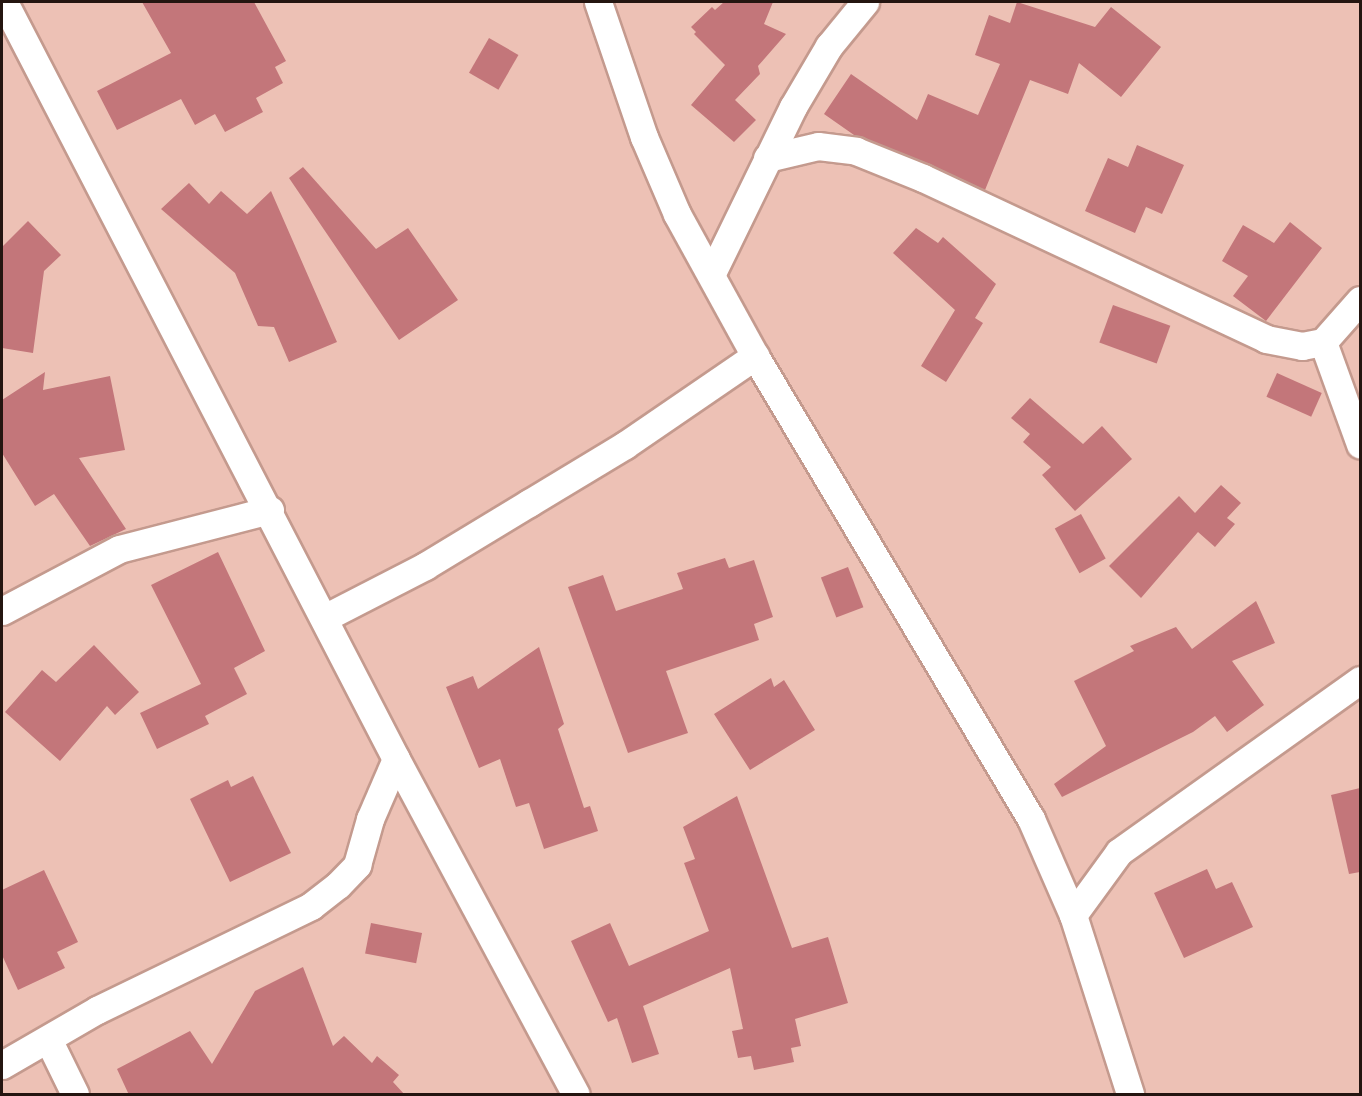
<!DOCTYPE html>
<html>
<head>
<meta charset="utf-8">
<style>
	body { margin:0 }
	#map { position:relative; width:1362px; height:1096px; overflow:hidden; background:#edc1b5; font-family:"IBM Plex Serif",serif }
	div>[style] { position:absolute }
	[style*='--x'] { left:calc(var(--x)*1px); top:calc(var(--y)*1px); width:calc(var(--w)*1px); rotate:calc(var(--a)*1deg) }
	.building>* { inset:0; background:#c3767a; transform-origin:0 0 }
	.roads { filter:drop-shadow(2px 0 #c49a8e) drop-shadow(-2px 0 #c49a8e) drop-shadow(0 2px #c49a8e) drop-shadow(0 -2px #c49a8e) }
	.street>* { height:27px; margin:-13.5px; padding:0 13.5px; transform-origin:13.5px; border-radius:13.5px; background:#fff }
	span { translate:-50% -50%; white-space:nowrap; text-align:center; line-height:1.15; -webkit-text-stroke:4.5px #fee7e1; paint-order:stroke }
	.frame { position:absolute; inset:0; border:3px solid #241510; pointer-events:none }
</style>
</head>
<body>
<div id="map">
	<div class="building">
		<i style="clip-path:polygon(142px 2px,254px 2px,286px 61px,275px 67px,283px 83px,256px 98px,263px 112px,225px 132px,215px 114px,195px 125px,181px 99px,117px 130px,97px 91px,171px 53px)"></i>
		<i style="clip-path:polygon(724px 2px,773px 2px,764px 24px,786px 34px,758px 66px,760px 74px,735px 100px,756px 120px,734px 142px,691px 105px,725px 65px,694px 34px,696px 32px,691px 27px,712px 7px,715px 10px)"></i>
		<i style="clip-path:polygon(1017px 2px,1095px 27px,1111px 7px,1161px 47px,1121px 97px,1079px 63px,1068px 94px,1030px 80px,985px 190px,854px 135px,824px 114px,851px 74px,917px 120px,928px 94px,978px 115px,1000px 64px,975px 55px,989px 15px,1010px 23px)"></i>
		<i style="left:489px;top:38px;width:34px;height:40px;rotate:30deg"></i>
		<i style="clip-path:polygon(1137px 145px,1184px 165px,1162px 214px,1146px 207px,1135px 233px,1085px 211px,1108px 158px,1128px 167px)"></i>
		<i style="clip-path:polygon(303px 167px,376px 249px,408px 228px,458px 300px,399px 340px,289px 178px)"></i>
		<i style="clip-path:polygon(189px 183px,209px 204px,221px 191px,247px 214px,271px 191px,337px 342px,289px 362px,274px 327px,258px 326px,235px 273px,161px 209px)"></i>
		<i style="clip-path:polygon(28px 221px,61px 255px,44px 271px,33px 353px,2px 348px,2px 247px)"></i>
		<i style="clip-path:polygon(1290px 222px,1322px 248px,1266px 321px,1233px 296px,1248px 276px,1222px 261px,1243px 225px,1274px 243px)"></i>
		<i style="clip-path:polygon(916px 228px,938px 243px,943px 237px,996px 284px,975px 318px,983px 323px,946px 382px,921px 366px,955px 310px,893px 253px)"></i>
		<i style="left:1113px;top:305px;width:61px;height:40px;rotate:20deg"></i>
		<i style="clip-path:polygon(45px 372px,43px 390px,110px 376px,125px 450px,79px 458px,126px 529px,90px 546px,54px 494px,35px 506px,2px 453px,2px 400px)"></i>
		<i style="left:1277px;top:373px;width:49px;height:26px;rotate:24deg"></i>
		<i style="clip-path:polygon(1030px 398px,1083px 444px,1102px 426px,1132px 459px,1075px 511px,1042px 475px,1051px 467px,1023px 442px,1030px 434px,1011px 418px)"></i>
		<i style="clip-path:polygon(1221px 485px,1241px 503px,1227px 518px,1235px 524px,1215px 547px,1198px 532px,1141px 598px,1109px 566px,1179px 496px,1195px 513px)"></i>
		<i style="left:1081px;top:514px;width:51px;height:30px;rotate:61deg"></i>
		<i style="clip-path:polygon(218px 552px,265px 651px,234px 668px,247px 694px,205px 716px,209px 724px,157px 749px,140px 713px,201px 684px,151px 585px)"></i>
		<i style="clip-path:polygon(725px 558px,729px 568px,754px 560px,773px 617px,754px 624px,759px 640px,666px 671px,688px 733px,628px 753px,568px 587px,603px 575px,616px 611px,683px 589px,677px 573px)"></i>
		<i style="left:848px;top:567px;width:43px;height:29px;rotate:69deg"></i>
		<i style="clip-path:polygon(1256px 601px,1275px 643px,1232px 661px,1264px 705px,1227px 732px,1215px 716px,1193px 732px,1062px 797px,1054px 784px,1106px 746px,1074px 681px,1134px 651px,1130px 646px,1176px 627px,1192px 649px)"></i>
		<i style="clip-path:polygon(94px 645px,139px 692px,115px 715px,107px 706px,60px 761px,5px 712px,42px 670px,56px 682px)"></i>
		<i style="clip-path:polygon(539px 647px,564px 724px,558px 729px,584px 808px,590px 806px,598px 831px,544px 849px,529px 803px,516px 807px,500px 759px,479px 768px,446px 687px,473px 676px,478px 689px)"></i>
		<i style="clip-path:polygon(771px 678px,774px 687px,784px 680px,815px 730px,750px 770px,714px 714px)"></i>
		<i style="clip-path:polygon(253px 776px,291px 853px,230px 882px,190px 799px,228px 780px,231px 787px)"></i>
		<i style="clip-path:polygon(1360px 788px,1360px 872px,1349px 874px,1331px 795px)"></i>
		<i style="clip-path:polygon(737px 796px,792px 948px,828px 937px,848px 1003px,795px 1019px,801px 1046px,791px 1048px,794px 1062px,754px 1070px,751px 1056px,738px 1058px,732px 1031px,743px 1029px,730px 968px,643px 1006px,659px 1054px,632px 1063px,617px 1018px,608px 1022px,571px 941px,610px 923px,629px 966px,709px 931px,684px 863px,695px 859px,683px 827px)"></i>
		<i style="clip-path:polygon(1207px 869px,1216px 889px,1232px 882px,1253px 927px,1184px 958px,1154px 893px)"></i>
		<i style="clip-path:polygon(44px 870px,78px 942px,57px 952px,65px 968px,18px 990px,2px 955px,2px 890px)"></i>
		<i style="left:371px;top:923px;width:52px;height:31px;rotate:11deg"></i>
		<i style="clip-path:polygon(303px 967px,333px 1046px,344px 1036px,372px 1063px,377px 1056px,399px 1075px,393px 1082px,405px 1095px,129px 1095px,117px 1069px,190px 1031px,212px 1064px,255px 991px)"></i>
	</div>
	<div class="roads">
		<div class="street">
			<i style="--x:4;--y:2;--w:852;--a:62.62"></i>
			<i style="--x:396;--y:759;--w:380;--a:61.8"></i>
			<i style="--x:598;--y:2;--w:143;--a:71.2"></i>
			<i style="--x:644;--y:137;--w:84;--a:66.8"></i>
			<i style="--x:677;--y:214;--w:162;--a:61.2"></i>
			<i style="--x:755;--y:356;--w:539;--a:59.2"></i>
			<i style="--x:1031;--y:819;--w:105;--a:66.4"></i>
			<i style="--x:1073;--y:915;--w:188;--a:72.3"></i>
			<i style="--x:767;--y:158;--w:52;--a:-13.2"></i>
			<i style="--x:818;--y:146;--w:38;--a:7"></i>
			<i style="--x:856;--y:151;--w:72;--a:21.9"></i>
			<i style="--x:923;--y:178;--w:379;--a:25.1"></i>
			<i style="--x:1266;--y:339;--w:37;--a:11"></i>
			<i style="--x:1302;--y:346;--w:21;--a:-11"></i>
			<i style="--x:1323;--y:342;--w:56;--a:-48.6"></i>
			<i style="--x:712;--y:273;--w:185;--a:-64"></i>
			<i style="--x:793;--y:107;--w:71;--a:-59.5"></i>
			<i style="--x:829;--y:46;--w:57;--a:-50.7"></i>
			<i style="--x:1323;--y:342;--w:109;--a:70.1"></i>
			<i style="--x:2;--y:611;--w:132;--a:-27.9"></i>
			<i style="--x:119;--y:549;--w:156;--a:-14.5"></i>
			<i style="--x:324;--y:618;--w:114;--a:-27.2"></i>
			<i style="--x:425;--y:566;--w:122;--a:-31.2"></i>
			<i style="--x:529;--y:503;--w:112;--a:-31.1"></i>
			<i style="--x:625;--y:445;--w:158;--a:-34.4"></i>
			<i style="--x:1073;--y:915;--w:78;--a:-53.9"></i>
			<i style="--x:1119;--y:852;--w:296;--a:-35.5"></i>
			<i style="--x:48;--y:1039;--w:61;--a:63.9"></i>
			<i style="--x:2;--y:1065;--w:110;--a:-30.1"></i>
			<i style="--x:97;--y:1010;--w:238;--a:-25.9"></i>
			<i style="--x:311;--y:906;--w:34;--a:-38"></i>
			<i style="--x:338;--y:885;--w:28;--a:-46"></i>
			<i style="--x:357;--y:865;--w:48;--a:-74.2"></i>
			<i style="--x:370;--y:819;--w:65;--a:-66.6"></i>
		</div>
	</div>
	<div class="frame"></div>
</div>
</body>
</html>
